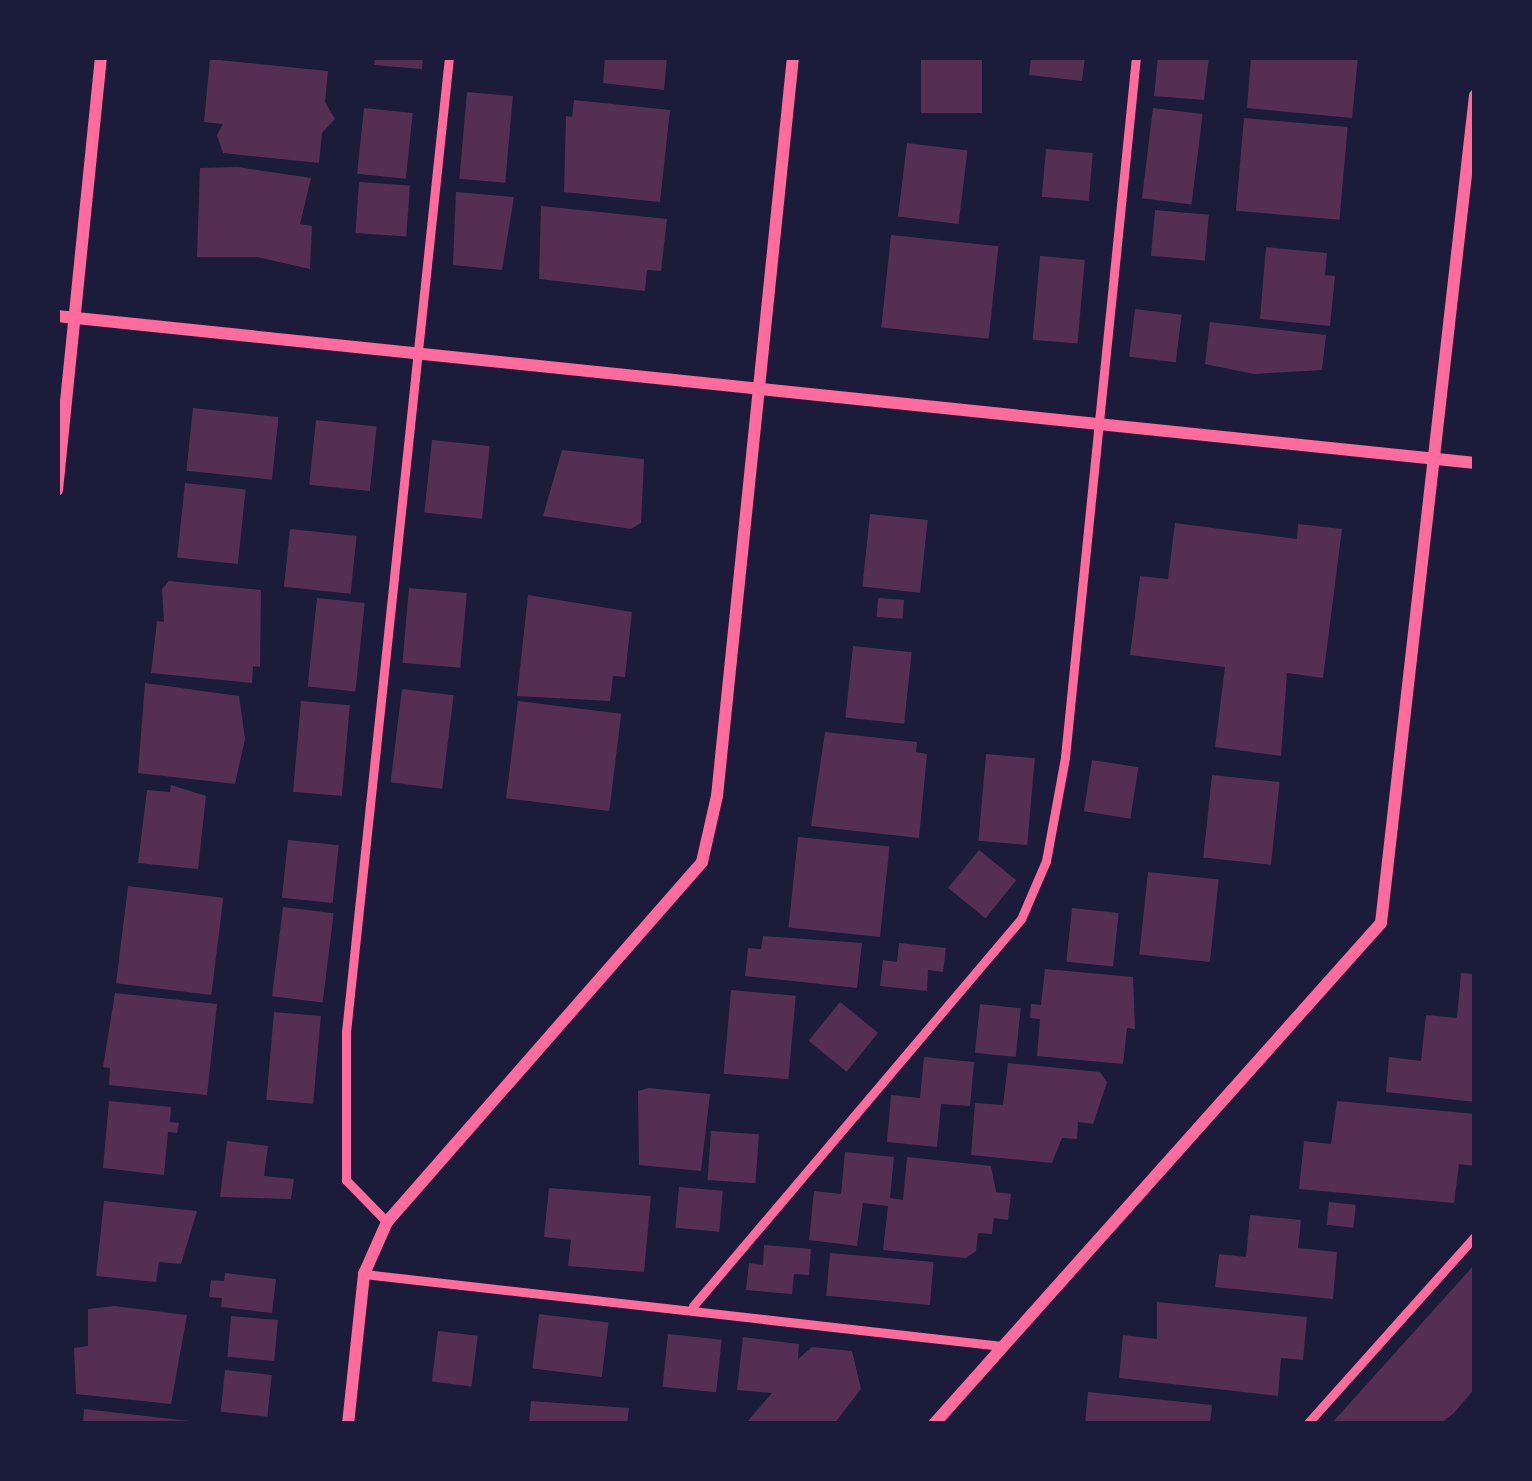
<!DOCTYPE html>
<html>
<head>
<meta charset="utf-8">
<style>
	body { margin:0 }
	#map { position:relative; width:1532px; height:1481px; overflow:hidden; background:#1b1b3a; font-family:"Fira Sans Condensed",sans-serif }
	div>[style] { position:absolute }
	[style*='--x'] { left:calc(var(--x)*1px); top:calc(var(--y)*1px); width:calc(var(--w)*1px); rotate:calc(var(--a)*1deg) }
	.building>* { inset:0; background:#542f53; transform-origin:0 0 }
	.service>* { height:9px; margin:-4.5px; padding:0 4.5px; transform-origin:4.5px; border-radius:4.5px; background:#ff6b9d }
	.minor>* { height:12px; margin:-6px; padding:0 6px; transform-origin:6px; border-radius:6px; background:#ff6b9d }
	span { translate:-50% -50%; white-space:nowrap; text-align:center; line-height:1.15; -webkit-text-stroke:10px #1b1b3a; paint-order:stroke }
	.frame { position:absolute; inset:0; border:60px solid #1b1b3a; pointer-events:none }
</style>
</head>
<body>
<div id="map">
	<div class="building">
		<i style="clip-path:polygon(375px 57px,423px 57px,422px 69px,374px 65px)"></i>
		<i style="clip-path:polygon(605px 57px,667px 57px,664px 90px,603px 83px)"></i>
		<i style="left:921px;top:57px;width:61px;height:56px"></i>
		<i style="clip-path:polygon(1031px 57px,1085px 57px,1082px 81px,1029px 75px)"></i>
		<i style="clip-path:polygon(1158px 57px,1209px 57px,1204px 100px,1154px 96px)"></i>
		<i style="clip-path:polygon(1251px 57px,1358px 57px,1352px 118px,1247px 108px)"></i>
		<i style="clip-path:polygon(210px 59px,328px 71px,325px 102px,335px 119px,322px 133px,319px 163px,223px 153px,217px 135px,223px 124px,204px 122px)"></i>
		<i style="left:467px;top:92px;width:46px;height:87px;rotate:5deg"></i>
		<i style="clip-path:polygon(574px 100px,670px 110px,660px 202px,564px 192px,566px 116px,572px 117px)"></i>
		<i style="left:364px;top:108px;width:49px;height:66px;rotate:6deg"></i>
		<i style="left:1153px;top:108px;width:50px;height:91px;rotate:7deg"></i>
		<i style="left:1244px;top:118px;width:104px;height:93px;rotate:5deg"></i>
		<i style="left:907px;top:143px;width:61px;height:74px;rotate:7deg"></i>
		<i style="left:1046px;top:149px;width:47px;height:48px;rotate:5deg"></i>
		<i style="clip-path:polygon(238px 167px,311px 178px,300px 224px,312px 226px,310px 269px,257px 257px,197px 257px,200px 168px)"></i>
		<i style="left:359px;top:182px;width:51px;height:51px;rotate:4deg"></i>
		<i style="clip-path:polygon(456px 192px,514px 197px,502px 270px,453px 265px)"></i>
		<i style="clip-path:polygon(541px 206px,667px 219px,661px 271px,647px 270px,645px 291px,539px 279px)"></i>
		<i style="left:1155px;top:210px;width:54px;height:46px;rotate:5deg"></i>
		<i style="left:891px;top:235px;width:108px;height:93px;rotate:6deg"></i>
		<i style="clip-path:polygon(1266px 247px,1327px 253px,1325px 275px,1335px 276px,1330px 326px,1260px 319px)"></i>
		<i style="left:1040px;top:256px;width:45px;height:84px;rotate:5deg"></i>
		<i style="left:1135px;top:309px;width:47px;height:48px;rotate:7deg"></i>
		<i style="clip-path:polygon(1210px 322px,1326px 335px,1322px 370px,1254px 374px,1205px 364px)"></i>
		<i style="left:193px;top:408px;width:86px;height:63px;rotate:6deg"></i>
		<i style="left:316px;top:420px;width:61px;height:65px;rotate:6deg"></i>
		<i style="left:432px;top:440px;width:58px;height:73px;rotate:6deg"></i>
		<i style="clip-path:polygon(562px 450px,644px 459px,641px 523px,631px 529px,543px 516px)"></i>
		<i style="left:185px;top:483px;width:61px;height:75px;rotate:6deg"></i>
		<i style="left:870px;top:514px;width:58px;height:73px;rotate:6deg"></i>
		<i style="clip-path:polygon(1175px 523px,1297px 539px,1298px 524px,1342px 529px,1323px 678px,1287px 673px,1281px 756px,1215px 747px,1225px 667px,1130px 655px,1140px 576px,1168px 579px)"></i>
		<i style="left:290px;top:529px;width:67px;height:58px;rotate:6deg"></i>
		<i style="clip-path:polygon(169px 581px,261px 590px,260px 667px,253px 666px,252px 683px,151px 673px,157px 621px,164px 622px,162px 589px)"></i>
		<i style="left:409px;top:588px;width:58px;height:75px;rotate:5deg"></i>
		<i style="clip-path:polygon(528px 595px,632px 612px,625px 677px,613px 676px,610px 701px,517px 696px)"></i>
		<i style="left:317px;top:598px;width:48px;height:89px;rotate:6deg"></i>
		<i style="left:878px;top:598px;width:26px;height:19px;rotate:4deg"></i>
		<i style="left:853px;top:646px;width:59px;height:72px;rotate:6deg"></i>
		<i style="clip-path:polygon(145px 683px,239px 696px,245px 739px,235px 784px,138px 773px)"></i>
		<i style="left:402px;top:689px;width:52px;height:94px;rotate:7deg"></i>
		<i style="left:301px;top:701px;width:49px;height:91px;rotate:5deg"></i>
		<i style="left:518px;top:701px;width:104px;height:98px;rotate:7deg"></i>
		<i style="clip-path:polygon(825px 732px,917px 742px,916px 752px,927px 754px,919px 838px,811px 826px)"></i>
		<i style="left:986px;top:754px;width:49px;height:87px;rotate:5deg"></i>
		<i style="left:1092px;top:760px;width:47px;height:52px;rotate:9deg"></i>
		<i style="left:1212px;top:775px;width:68px;height:83px;rotate:6deg"></i>
		<i style="clip-path:polygon(171px 785px,206px 796px,198px 869px,138px 863px,147px 790px,170px 792px)"></i>
		<i style="left:798px;top:837px;width:92px;height:91px;rotate:6deg"></i>
		<i style="left:288px;top:840px;width:51px;height:58px;rotate:6deg"></i>
		<i style="left:979px;top:850px;width:48px;height:49px;rotate:39deg"></i>
		<i style="left:1148px;top:872px;width:71px;height:83px;rotate:6deg"></i>
		<i style="left:128px;top:886px;width:96px;height:98px;rotate:7deg"></i>
		<i style="left:283px;top:907px;width:51px;height:90px;rotate:7deg"></i>
		<i style="left:1072px;top:908px;width:47px;height:54px;rotate:6deg"></i>
		<i style="clip-path:polygon(763px 936px,862px 943px,857px 988px,745px 976px,748px 948px,761px 949px)"></i>
		<i style="clip-path:polygon(899px 943px,946px 948px,943px 972px,928px 970px,927px 991px,880px 986px,883px 960px,897px 962px)"></i>
		<i style="clip-path:polygon(1045px 969px,1133px 977px,1135px 1029px,1127px 1028px,1123px 1064px,1037px 1056px,1040px 1019px,1030px 1018px,1031px 1004px,1041px 1005px)"></i>
		<i style="clip-path:polygon(1461px 973px,1475px 974px,1475px 1102px,1386px 1092px,1389px 1057px,1421px 1061px,1426px 1015px,1457px 1018px)"></i>
		<i style="left:731px;top:990px;width:65px;height:84px;rotate:5deg"></i>
		<i style="clip-path:polygon(115px 993px,217px 1004px,207px 1095px,109px 1085px,110px 1068px,103px 1067px)"></i>
		<i style="left:840px;top:1002px;width:49px;height:50px;rotate:39deg"></i>
		<i style="left:980px;top:1004px;width:41px;height:49px;rotate:6deg"></i>
		<i style="left:274px;top:1012px;width:47px;height:88px;rotate:5deg"></i>
		<i style="clip-path:polygon(924px 1057px,974px 1062px,970px 1106px,941px 1104px,937px 1147px,887px 1142px,891px 1095px,920px 1098px)"></i>
		<i style="clip-path:polygon(1008px 1063px,1100px 1072px,1107px 1082px,1093px 1124px,1078px 1122px,1077px 1139px,1062px 1138px,1052px 1163px,971px 1155px,975px 1103px,1003px 1105px)"></i>
		<i style="clip-path:polygon(648px 1088px,710px 1094px,701px 1171px,639px 1165px,638px 1091px)"></i>
		<i style="clip-path:polygon(109px 1101px,171px 1107px,170px 1122px,179px 1123px,177px 1133px,168px 1132px,164px 1175px,103px 1168px)"></i>
		<i style="clip-path:polygon(1337px 1101px,1475px 1114px,1475px 1166px,1459px 1164px,1454px 1203px,1299px 1189px,1304px 1141px,1331px 1144px)"></i>
		<i style="left:711px;top:1131px;width:48px;height:49px;rotate:4deg"></i>
		<i style="clip-path:polygon(227px 1141px,268px 1146px,264px 1176px,294px 1179px,291px 1199px,220px 1197px)"></i>
		<i style="clip-path:polygon(845px 1152px,894px 1157px,890px 1198px,903px 1200px,907px 1157px,991px 1166px,996px 1192px,1011px 1194px,1008px 1220px,994px 1218px,992px 1234px,978px 1233px,976px 1251px,966px 1258px,883px 1250px,888px 1206px,863px 1203px,857px 1246px,809px 1240px,814px 1191px,841px 1194px)"></i>
		<i style="left:679px;top:1187px;width:44px;height:41px;rotate:5deg"></i>
		<i style="clip-path:polygon(549px 1188px,651px 1196px,644px 1272px,568px 1266px,571px 1240px,544px 1237px)"></i>
		<i style="clip-path:polygon(104px 1201px,197px 1211px,181px 1264px,159px 1262px,156px 1282px,96px 1276px)"></i>
		<i style="left:1329px;top:1202px;width:27px;height:23px;rotate:6deg"></i>
		<i style="clip-path:polygon(1250px 1215px,1301px 1220px,1298px 1248px,1337px 1252px,1333px 1299px,1215px 1287px,1219px 1254px,1246px 1257px)"></i>
		<i style="clip-path:polygon(764px 1245px,811px 1249px,809px 1275px,794px 1274px,792px 1294px,746px 1290px,749px 1263px,763px 1265px)"></i>
		<i style="left:830px;top:1253px;width:104px;height:43px;rotate:5deg"></i>
		<i style="clip-path:polygon(1475px 1264px,1475px 1388px,1454px 1413px,1440px 1424px,1331px 1424px)"></i>
		<i style="clip-path:polygon(225px 1273px,276px 1279px,272px 1313px,221px 1307px,222px 1298px,209px 1297px,211px 1280px,224px 1281px)"></i>
		<i style="clip-path:polygon(1157px 1302px,1307px 1317px,1303px 1360px,1281px 1358px,1278px 1396px,1119px 1378px,1123px 1335px,1157px 1339px)"></i>
		<i style="clip-path:polygon(115px 1306px,187px 1315px,171px 1404px,76px 1394px,74px 1348px,88px 1346px,88px 1309px)"></i>
		<i style="left:539px;top:1314px;width:70px;height:55px;rotate:7deg"></i>
		<i style="left:231px;top:1316px;width:47px;height:41px;rotate:5deg"></i>
		<i style="left:438px;top:1331px;width:40px;height:51px;rotate:7deg"></i>
		<i style="left:668px;top:1334px;width:54px;height:53px;rotate:6deg"></i>
		<i style="clip-path:polygon(743px 1337px,799px 1344px,798px 1359px,812px 1347px,852px 1351px,861px 1389px,834px 1424px,745px 1424px,772px 1393px,737px 1390px)"></i>
		<i style="left:225px;top:1370px;width:47px;height:42px;rotate:6deg"></i>
		<i style="clip-path:polygon(1088px 1392px,1212px 1405px,1210px 1424px,1085px 1424px)"></i>
		<i style="clip-path:polygon(531px 1401px,629px 1408px,627px 1424px,529px 1424px)"></i>
		<i style="clip-path:polygon(84px 1409px,190px 1421px,190px 1424px,83px 1424px)"></i>
	</div>
	<div class="service">
		<i style="--x:387;--y:1222;--w:59;--a:-134.3"></i>
		<i style="--x:346;--y:1180;--w:148;--a:-90"></i>
		<i style="--x:346;--y:1032;--w:980;--a:-83.97"></i>
		<i style="--x:364;--y:1274;--w:642;--a:6.44"></i>
		<i style="--x:693;--y:1306;--w:507;--a:-49.72"></i>
		<i style="--x:1021;--y:919;--w:63;--a:-66.7"></i>
		<i style="--x:1046;--y:861;--w:106;--a:-79.6"></i>
		<i style="--x:1065;--y:757;--w:704;--a:-84.21"></i>
		<i style="--x:1307;--y:1424;--w:252;--a:-48.2"></i>
	</div>
	<div class="minor">
		<i style="--x:57;--y:316;--w:1426;--a:5.92"></i>
		<i style="--x:57;--y:490;--w:435;--a:-84.2"></i>
		<i style="--x:348;--y:1424;--w:151;--a:-83.9"></i>
		<i style="--x:364;--y:1274;--w:57;--a:-66.1"></i>
		<i style="--x:387;--y:1222;--w:478;--a:-48.8"></i>
		<i style="--x:702;--y:862;--w:68;--a:-77.2"></i>
		<i style="--x:717;--y:796;--w:743;--a:-84.13"></i>
		<i style="--x:934;--y:1424;--w:671;--a:-48.26"></i>
		<i style="--x:1381;--y:923;--w:833;--a:-83.52"></i>
	</div>
	<div class="frame"></div>
</div>
</body>
</html>
